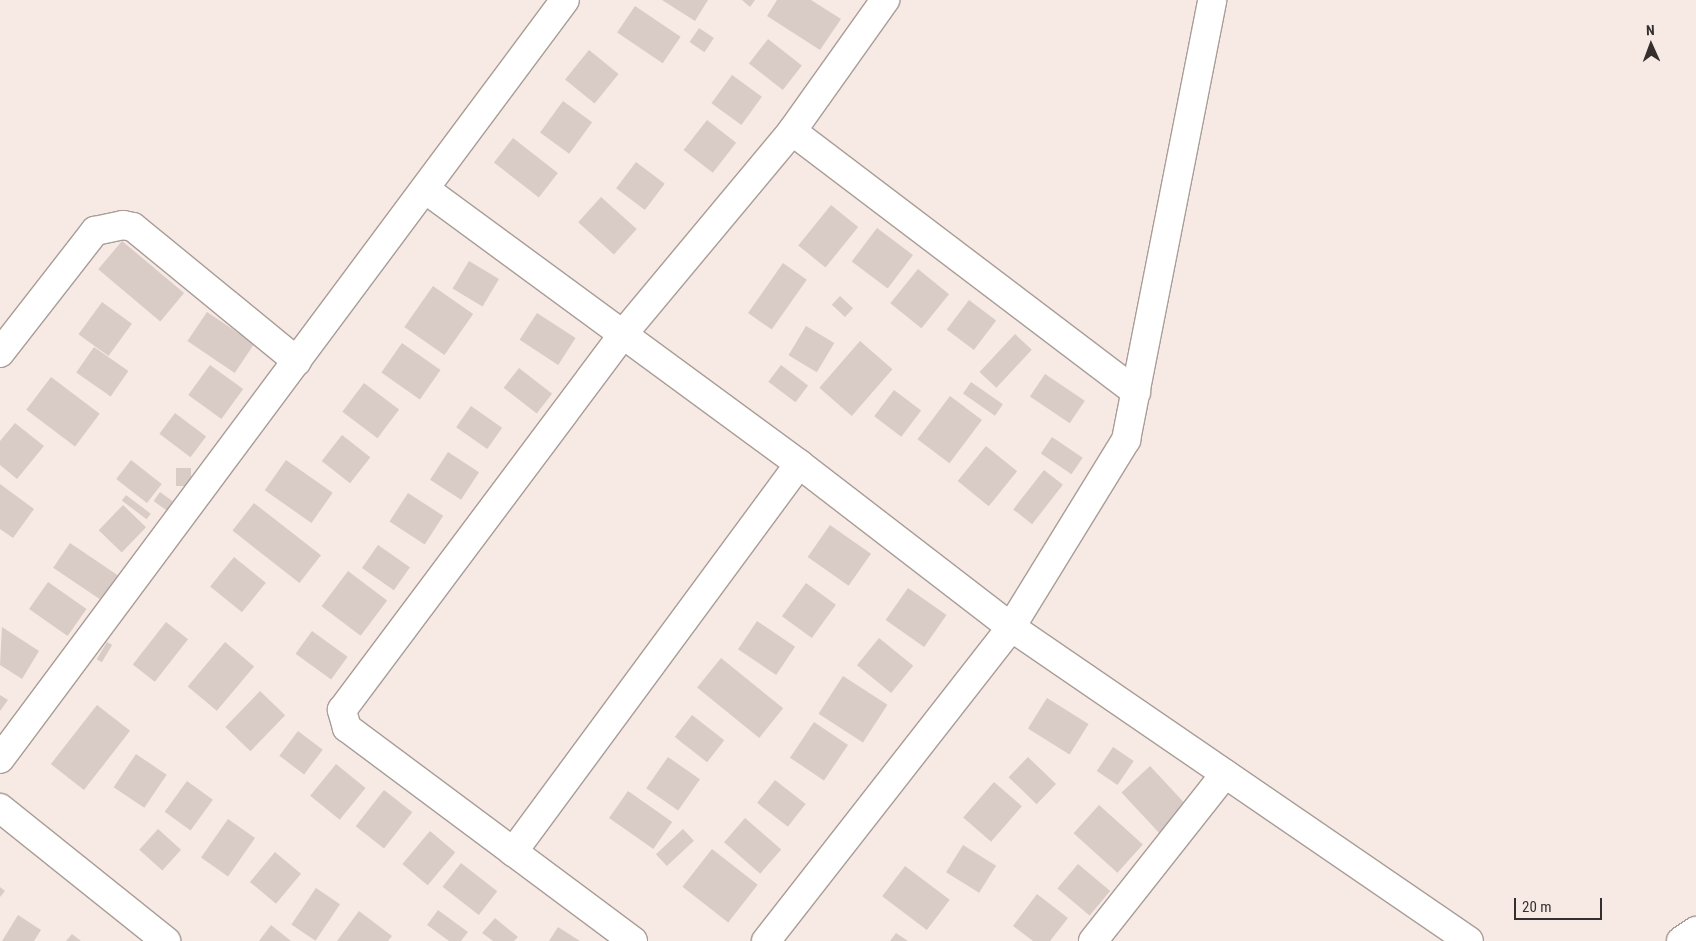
<!DOCTYPE html>
<html>
<head>
<meta charset="utf-8">
<style>
	body { margin:0 }
	#map { position:relative; width:1696px; height:941px; overflow:hidden; background:#f7eae4; font-family:"Roboto Condensed",sans-serif }
	div>[style] { position:absolute }
	[style*='--x'] { left:calc(var(--x)*1px); top:calc(var(--y)*1px); width:calc(var(--w)*1px); rotate:calc(var(--a)*1deg) }
	.building>* { inset:0; background:#d9ccc6; transform-origin:0 0 }
	.roads { filter:drop-shadow(1px 0 #a99d97) drop-shadow(-1px 0 #a99d97) drop-shadow(0 1px #a99d97) drop-shadow(0 -1px #a99d97) }
	.minor>* { height:28px; margin:-14px; padding:0 14px; transform-origin:14px; border-radius:14px; background:#fff }
	span { translate:-50% -50%; white-space:nowrap; text-align:center; line-height:1.15; -webkit-text-stroke:5px #f7eae4; paint-order:stroke }
	.north { position:absolute; left:1626px; top:20px; width:50px; height:50px; -webkit-text-stroke:4px #f7eae4; paint-order:stroke; rotate:358deg; font-size:14px; font-weight:700; line-height:20px; text-align:center; color:#35302e }
	.north::after { content:''; display:block; margin:auto; width:18px; height:22px; background:#35302e; clip-path:polygon(50% 0,100% 100%,50% 72%,0 100%) }
	.scale { position:absolute; left:1514px; top:898px; width:88px; height:22px; box-sizing:border-box; border:2px solid #35302e; border-top:0; padding-left:6px; font-size:15px; line-height:18px; white-space:nowrap; color:#35302e; -webkit-text-stroke:4px #f7eae4; paint-order:stroke }
</style>
</head>
<body>
<div id="map">
	<div class="building">
		<i style="clip-path:polygon(662px 0,708px 0,695px 21px)"></i>
		<i style="clip-path:polygon(742px 0,755px 0,750px 7px)"></i>
		<i style="clip-path:polygon(777px 0,811px 0,841px 19px,820px 50px,767px 16px)"></i>
		<i style="left:635px;top:6px;width:55px;height:32px;rotate:34deg"></i>
		<i style="left:699px;top:28px;width:18px;height:17px;rotate:34deg"></i>
		<i style="left:768px;top:39px;width:43px;height:31px;rotate:38deg"></i>
		<i style="left:589px;top:50px;width:38px;height:38px;rotate:39deg"></i>
		<i style="left:732px;top:75px;width:37px;height:35px;rotate:36deg"></i>
		<i style="left:563px;top:101px;width:36px;height:39px;rotate:36deg"></i>
		<i style="left:707px;top:120px;width:37px;height:38px;rotate:38deg"></i>
		<i style="left:513px;top:138px;width:57px;height:31px;rotate:38deg"></i>
		<i style="left:636px;top:162px;width:36px;height:33px;rotate:37deg"></i>
		<i style="left:601px;top:197px;width:48px;height:34px;rotate:42deg"></i>
		<i style="left:831px;top:205px;width:35px;height:52px;rotate:39deg"></i>
		<i style="left:877px;top:228px;width:45px;height:42px;rotate:37deg"></i>
		<i style="left:122px;top:241px;width:81px;height:37px;rotate:40deg"></i>
		<i style="left:469px;top:261px;width:35px;height:32px;rotate:31deg"></i>
		<i style="left:783px;top:263px;width:29px;height:61px;rotate:35deg"></i>
		<i style="left:918px;top:269px;width:40px;height:44px;rotate:39deg"></i>
		<i style="left:433px;top:286px;width:49px;height:50px;rotate:35deg"></i>
		<i style="left:840px;top:296px;width:18px;height:12px;rotate:43deg"></i>
		<i style="left:969px;top:300px;width:34px;height:37px;rotate:37deg"></i>
		<i style="left:102px;top:302px;width:37px;height:40px;rotate:36deg"></i>
		<i style="left:207px;top:312px;width:57px;height:35px;rotate:34deg"></i>
		<i style="left:537px;top:313px;width:46px;height:32px;rotate:33deg"></i>
		<i style="left:806px;top:326px;width:33px;height:34px;rotate:31deg"></i>
		<i style="left:1015px;top:334px;width:23px;height:52px;rotate:43deg"></i>
		<i style="left:860px;top:341px;width:43px;height:62px;rotate:41deg"></i>
		<i style="left:402px;top:343px;width:47px;height:36px;rotate:35deg"></i>
		<i style="left:94px;top:347px;width:42px;height:31px;rotate:35deg"></i>
		<i style="left:210px;top:365px;width:41px;height:37px;rotate:36deg"></i>
		<i style="left:781px;top:365px;width:34px;height:21px;rotate:37deg"></i>
		<i style="left:519px;top:368px;width:42px;height:25px;rotate:38deg"></i>
		<i style="left:1045px;top:374px;width:48px;height:27px;rotate:34deg"></i>
		<i style="left:51px;top:377px;width:61px;height:41px;rotate:37deg"></i>
		<i style="left:971px;top:382px;width:39px;height:14px;rotate:35deg"></i>
		<i style="left:364px;top:383px;width:44px;height:36px;rotate:37deg"></i>
		<i style="left:894px;top:390px;width:34px;height:33px;rotate:37deg"></i>
		<i style="left:950px;top:396px;width:40px;height:54px;rotate:37deg"></i>
		<i style="left:471px;top:406px;width:38px;height:26px;rotate:35deg"></i>
		<i style="left:175px;top:413px;width:39px;height:26px;rotate:37deg"></i>
		<i style="clip-path:polygon(15px 423px,44px 446px,17px 479px,0 465px,0 441px)"></i>
		<i style="left:342px;top:435px;width:36px;height:33px;rotate:38deg"></i>
		<i style="left:1052px;top:437px;width:37px;height:20px;rotate:34deg"></i>
		<i style="left:986px;top:446px;width:40px;height:45px;rotate:39deg"></i>
		<i style="left:448px;top:452px;width:37px;height:33px;rotate:33deg"></i>
		<i style="left:131px;top:460px;width:39px;height:24px;rotate:38deg"></i>
		<i style="left:286px;top:460px;width:57px;height:37px;rotate:35deg"></i>
		<i style="left:176px;top:468px;width:15px;height:18px"></i>
		<i style="left:1044px;top:470px;width:24px;height:50px;rotate:38deg"></i>
		<i style="clip-path:polygon(0 484px,34px 509px,13px 538px,0 529px)"></i>
		<i style="left:160px;top:492px;width:31px;height:11px;rotate:36deg"></i>
		<i style="left:408px;top:493px;width:42px;height:34px;rotate:33deg"></i>
		<i style="left:126px;top:495px;width:31px;height:7px;rotate:37deg"></i>
		<i style="left:254px;top:503px;width:85px;height:35px;rotate:38deg"></i>
		<i style="left:123px;top:505px;width:32px;height:35px;rotate:44deg"></i>
		<i style="left:830px;top:525px;width:50px;height:39px;rotate:35deg"></i>
		<i style="left:70px;top:543px;width:58px;height:30px;rotate:34deg"></i>
		<i style="left:378px;top:545px;width:39px;height:28px;rotate:35deg"></i>
		<i style="left:234px;top:557px;width:41px;height:38px;rotate:39deg"></i>
		<i style="left:348px;top:571px;width:49px;height:44px;rotate:37deg"></i>
		<i style="left:48px;top:582px;width:47px;height:33px;rotate:35deg"></i>
		<i style="left:806px;top:583px;width:37px;height:41px;rotate:36deg"></i>
		<i style="left:908px;top:588px;width:47px;height:39px;rotate:35deg"></i>
		<i style="left:757px;top:621px;width:46px;height:34px;rotate:34deg"></i>
		<i style="left:166px;top:622px;width:28px;height:54px;rotate:38deg"></i>
		<i style="clip-path:polygon(2px 627px,39px 651px,22px 679px,0 665px)"></i>
		<i style="left:312px;top:631px;width:44px;height:28px;rotate:36deg"></i>
		<i style="left:879px;top:638px;width:44px;height:35px;rotate:39deg"></i>
		<i style="left:107px;top:642px;width:6px;height:20px;rotate:31deg"></i>
		<i style="left:225px;top:642px;width:38px;height:58px;rotate:40deg"></i>
		<i style="left:721px;top:658px;width:80px;height:38px;rotate:39deg"></i>
		<i style="left:843px;top:676px;width:53px;height:45px;rotate:33deg"></i>
		<i style="left:260px;top:691px;width:35px;height:50px;rotate:44deg"></i>
		<i style="clip-path:polygon(0 695px,8px 700px,0 711px)"></i>
		<i style="left:1047px;top:698px;width:49px;height:36px;rotate:32deg"></i>
		<i style="left:97px;top:705px;width:42px;height:75px;rotate:38deg"></i>
		<i style="left:692px;top:715px;width:41px;height:28px;rotate:38deg"></i>
		<i style="left:814px;top:722px;width:41px;height:43px;rotate:34deg"></i>
		<i style="left:298px;top:731px;width:31px;height:31px;rotate:37deg"></i>
		<i style="left:1113px;top:747px;width:25px;height:29px;rotate:34deg"></i>
		<i style="left:136px;top:754px;width:37px;height:40px;rotate:34deg"></i>
		<i style="left:668px;top:757px;width:39px;height:38px;rotate:35deg"></i>
		<i style="left:1028px;top:757px;width:39px;height:28px;rotate:44deg"></i>
		<i style="left:336px;top:764px;width:38px;height:41px;rotate:39deg"></i>
		<i style="left:1150px;top:766px;width:56px;height:39px;rotate:47deg"></i>
		<i style="left:775px;top:780px;width:39px;height:29px;rotate:38deg"></i>
		<i style="left:187px;top:781px;width:32px;height:38px;rotate:36deg"></i>
		<i style="left:994px;top:782px;width:37px;height:47px;rotate:41deg"></i>
		<i style="left:384px;top:790px;width:36px;height:46px;rotate:38deg"></i>
		<i style="left:628px;top:791px;width:54px;height:33px;rotate:35deg"></i>
		<i style="left:1099px;top:805px;width:59px;height:38px;rotate:42deg"></i>
		<i style="left:745px;top:818px;width:48px;height:32px;rotate:41deg"></i>
		<i style="left:228px;top:819px;width:33px;height:47px;rotate:35deg"></i>
		<i style="left:158px;top:829px;width:31px;height:28px;rotate:42deg"></i>
		<i style="left:683px;top:829px;width:16px;height:37px;rotate:47deg"></i>
		<i style="left:430px;top:831px;width:33px;height:43px;rotate:40deg"></i>
		<i style="left:963px;top:845px;width:39px;height:32px;rotate:32deg"></i>
		<i style="left:712px;top:849px;width:58px;height:48px;rotate:38deg"></i>
		<i style="left:275px;top:852px;width:34px;height:39px;rotate:40deg"></i>
		<i style="left:461px;top:863px;width:46px;height:30px;rotate:38deg"></i>
		<i style="left:1078px;top:864px;width:42px;height:32px;rotate:40deg"></i>
		<i style="left:905px;top:866px;width:56px;height:38px;rotate:37deg"></i>
		<i style="clip-path:polygon(0 887px,5px 891px,0 897px)"></i>
		<i style="left:316px;top:888px;width:29px;height:44px;rotate:34deg"></i>
		<i style="clip-path:polygon(1037px 894px,1068px 918px,1050px 941px,1033px 941px,1013px 926px)"></i>
		<i style="clip-path:polygon(438px 910px,468px 932px,461px 941px,449px 941px,427px 925px)"></i>
		<i style="clip-path:polygon(359px 911px,392px 936px,388px 941px,337px 941px)"></i>
		<i style="clip-path:polygon(18px 915px,41px 930px,34px 941px,2px 941px)"></i>
		<i style="clip-path:polygon(495px 918px,518px 937px,514px 941px,493px 941px,482px 933px)"></i>
		<i style="clip-path:polygon(271px 925px,291px 941px,259px 941px)"></i>
		<i style="clip-path:polygon(558px 927px,580px 941px,549px 941px)"></i>
		<i style="clip-path:polygon(896px 933px,908px 941px,890px 941px)"></i>
		<i style="clip-path:polygon(72px 934px,81px 941px,66px 941px)"></i>
	</div>
	<div class="roads">
		<div class="minor">
			<i style="--x:792;--y:131;--w:432;--a:37.2"></i>
			<i style="--x:425;--y:189;--w:464;--a:36.3"></i>
			<i style="--x:799;--y:464;--w:267;--a:37.6"></i>
			<i style="--x:1011;--y:627;--w:555;--a:34.43"></i>
			<i style="--x:0;--y:353;--w:155;--a:-52.1"></i>
			<i style="--x:95;--y:231;--w:29;--a:-12"></i>
			<i style="--x:123;--y:225;--w:10;--a:11"></i>
			<i style="--x:133;--y:227;--w:212;--a:39.3"></i>
			<i style="--x:0;--y:759;--w:946;--a:-53.34"></i>
			<i style="--x:0;--y:808;--w:213;--a:38.7"></i>
			<i style="--x:513;--y:852;--w:482;--a:-53.6"></i>
			<i style="--x:633;--y:941;--w:357;--a:-143.3"></i>
			<i style="--x:347;--y:728;--w:19;--a:-106"></i>
			<i style="--x:342;--y:710;--w:469;--a:-53.2"></i>
			<i style="--x:623;--y:334;--w:264;--a:-50.2"></i>
			<i style="--x:792;--y:131;--w:161;--a:-54.6"></i>
			<i style="--x:766;--y:941;--w:398;--a:-52"></i>
			<i style="--x:1011;--y:627;--w:220;--a:-58.4"></i>
			<i style="--x:1126;--y:440;--w:448;--a:-78.9"></i>
			<i style="--x:1093;--y:941;--w:213;--a:-51.7"></i>
			<i style="--x:1681;--y:941;--w:18;--a:-34"></i>
		</div>
	</div>
	<div class="north">N</div>
	<div class="scale">20 m</div>
</div>
</body>
</html>
